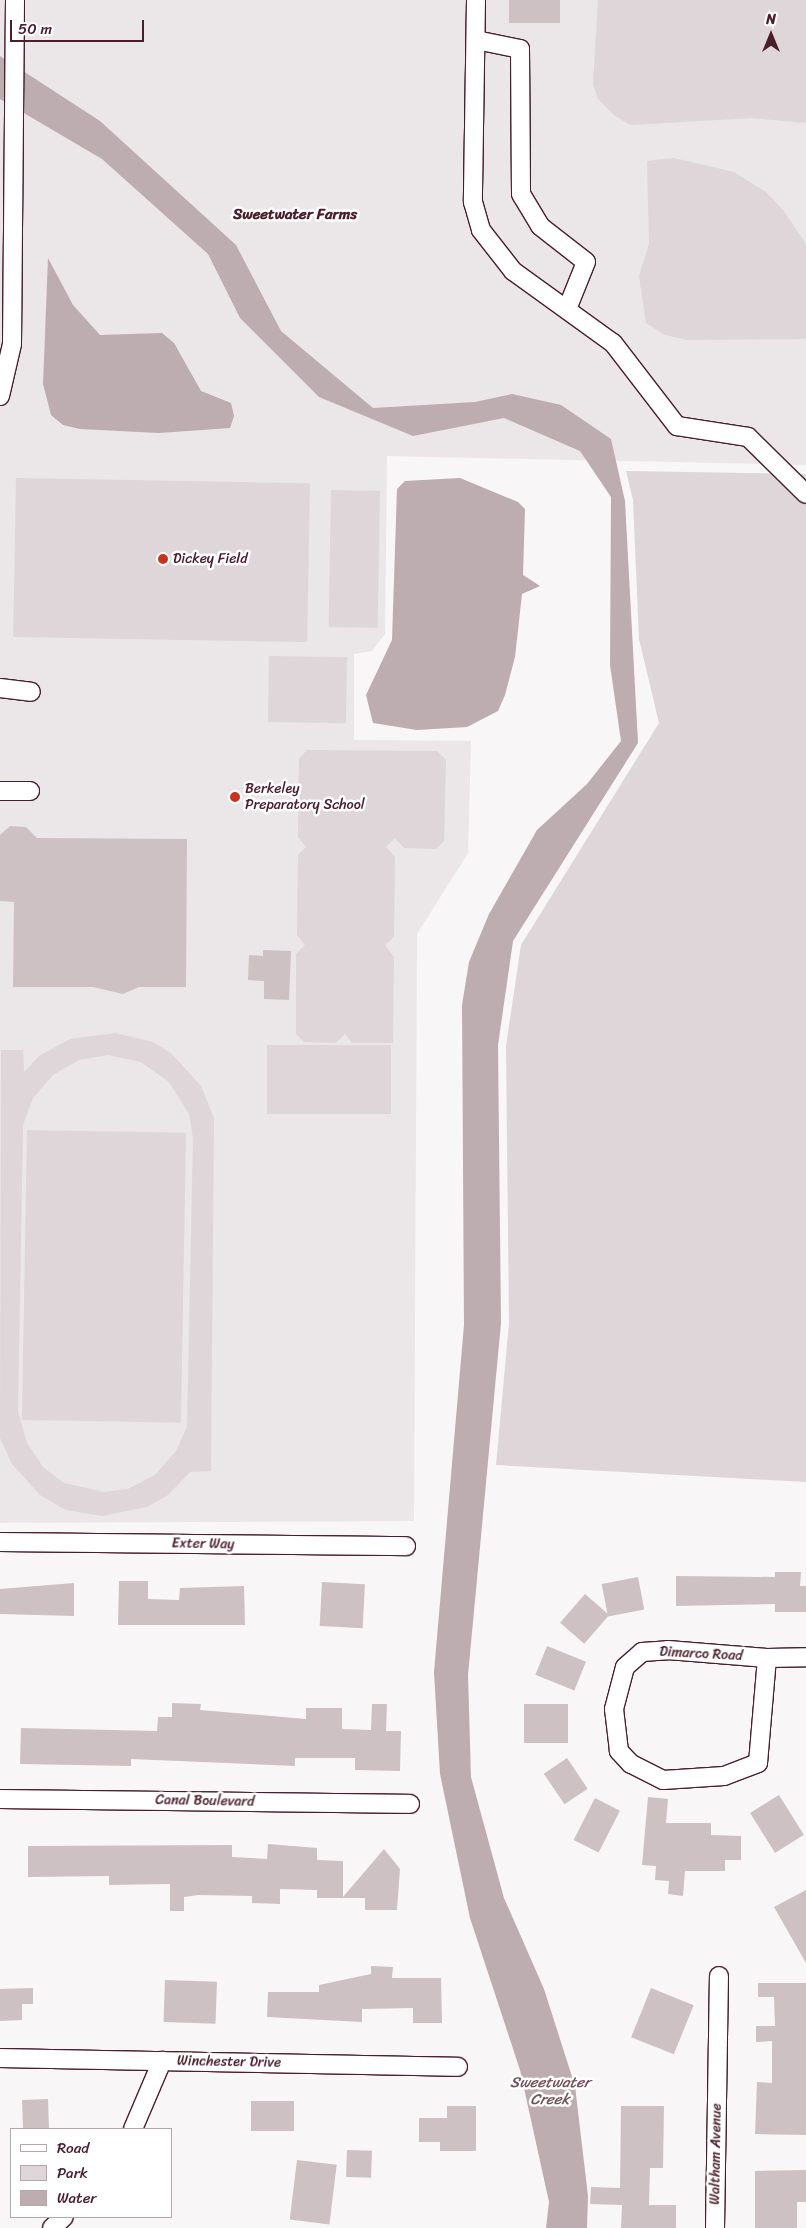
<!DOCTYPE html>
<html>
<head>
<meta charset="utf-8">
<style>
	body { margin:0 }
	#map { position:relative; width:806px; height:2228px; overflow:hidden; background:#f8f6f7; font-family:Sriracha,sans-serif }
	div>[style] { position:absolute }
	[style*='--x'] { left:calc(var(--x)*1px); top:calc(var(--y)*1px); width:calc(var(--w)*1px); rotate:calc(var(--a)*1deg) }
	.built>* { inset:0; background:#ebe6e8 }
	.green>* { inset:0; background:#ded6d9; transform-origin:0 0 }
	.water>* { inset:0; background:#bdadb0 }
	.building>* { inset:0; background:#cdc1c4; transform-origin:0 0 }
	.roads { filter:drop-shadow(1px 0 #4a1f2b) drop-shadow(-1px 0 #4a1f2b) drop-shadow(0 1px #4a1f2b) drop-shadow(0 -1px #4a1f2b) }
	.minor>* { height:18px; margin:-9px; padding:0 9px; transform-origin:9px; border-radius:9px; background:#fff }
	.dots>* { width:14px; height:14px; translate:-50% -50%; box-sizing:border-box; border:2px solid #fff; border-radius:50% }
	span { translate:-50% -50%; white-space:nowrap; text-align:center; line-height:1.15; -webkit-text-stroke:5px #fff; paint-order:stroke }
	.poi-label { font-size:14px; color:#4a1f2b }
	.left { translate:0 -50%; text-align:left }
	.street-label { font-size:14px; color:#4a1f2b }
	.neighbourhood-label { font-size:15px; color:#4a1f2b; font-weight:700 }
	.water-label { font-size:15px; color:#72515a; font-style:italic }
	.legend { position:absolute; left:10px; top:2128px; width:162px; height:90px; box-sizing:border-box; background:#fff; border:1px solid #b7a5aa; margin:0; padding:6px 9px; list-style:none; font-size:15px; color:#4a1f2b }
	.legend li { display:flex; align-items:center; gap:10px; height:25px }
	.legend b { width:25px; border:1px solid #b7a5aa }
	.north { position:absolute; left:746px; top:10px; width:50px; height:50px; -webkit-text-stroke:4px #fff; paint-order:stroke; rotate:0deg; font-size:14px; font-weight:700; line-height:20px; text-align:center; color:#4a1f2b }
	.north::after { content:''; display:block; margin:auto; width:18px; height:22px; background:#4a1f2b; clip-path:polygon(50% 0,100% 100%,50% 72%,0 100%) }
	.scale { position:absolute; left:10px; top:20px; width:134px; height:22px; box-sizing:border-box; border:2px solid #4a1f2b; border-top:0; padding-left:6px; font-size:15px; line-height:18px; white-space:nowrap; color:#4a1f2b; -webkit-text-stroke:4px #fff; paint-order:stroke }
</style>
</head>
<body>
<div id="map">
	<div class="built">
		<i style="clip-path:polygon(0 0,806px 0,806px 465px,387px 456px,385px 634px,372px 651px,354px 654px,354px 740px,471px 741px,468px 853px,417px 934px,414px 1521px,0 1523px)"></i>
	</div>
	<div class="green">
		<i style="clip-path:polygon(598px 0,806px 0,806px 123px,752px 118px,630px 125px,614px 115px,598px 99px,593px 85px)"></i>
		<i style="clip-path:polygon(674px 158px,734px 172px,766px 192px,783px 210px,806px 244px,806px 339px,688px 340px,665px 335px,646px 323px,639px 276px,649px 244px,647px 161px)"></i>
		<i style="clip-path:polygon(626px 471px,806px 474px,806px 1482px,496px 1465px,509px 1323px,506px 1046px,521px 945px,659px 723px,639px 639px,633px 500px)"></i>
		<i style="left:16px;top:478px;width:294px;height:159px;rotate:1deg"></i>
		<i style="left:331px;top:490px;width:49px;height:137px;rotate:1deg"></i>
		<i style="left:269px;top:656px;width:78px;height:66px;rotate:1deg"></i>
		<i style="clip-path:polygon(307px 750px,437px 751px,446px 760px,444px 841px,436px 849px,404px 848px,395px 838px,386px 847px,395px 857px,394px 937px,385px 945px,394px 957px,393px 1043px,352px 1043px,345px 1034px,336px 1043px,304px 1042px,296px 1034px,296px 954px,305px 945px,297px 935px,298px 855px,306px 847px,298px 837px,299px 759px)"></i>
		<i style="clip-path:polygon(evenodd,115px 1033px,153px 1042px,171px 1053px,201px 1086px,214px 1118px,211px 1471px,190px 1472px,168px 1495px,147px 1507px,102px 1516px,66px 1510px,40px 1495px,12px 1464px,0 1438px,1px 1050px,23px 1050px,24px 1072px,39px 1056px,70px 1039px,115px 1033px,108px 1055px,141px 1062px,169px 1082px,189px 1114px,193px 1138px,187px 1427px,176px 1451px,155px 1475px,128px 1489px,104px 1492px,64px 1483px,43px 1467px,27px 1443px,18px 1411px,23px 1125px,33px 1098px,53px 1075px,79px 1060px,108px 1055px)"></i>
		<i style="left:267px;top:1045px;width:124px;height:69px"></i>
		<i style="left:27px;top:1130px;width:159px;height:290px;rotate:1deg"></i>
	</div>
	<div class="water">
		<i style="clip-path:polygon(0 56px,100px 121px,236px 245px,281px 331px,373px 408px,475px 402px,512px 394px,561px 405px,611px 439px,625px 501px,638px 743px,513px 941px,498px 1045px,501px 1323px,468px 1675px,471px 1777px,504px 1898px,544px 1989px,575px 2086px,588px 2196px,587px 2228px,546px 2228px,549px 2202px,520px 2070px,470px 1918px,440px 1774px,434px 1672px,464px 1325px,462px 1005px,469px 962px,489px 914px,537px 830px,587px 784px,621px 741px,610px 665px,611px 497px,580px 451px,504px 418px,413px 436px,319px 397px,240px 318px,208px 254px,102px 159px,0 99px)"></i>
		<i style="clip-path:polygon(48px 258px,73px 305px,100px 335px,162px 333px,174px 343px,201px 391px,231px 403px,234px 416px,230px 428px,159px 433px,80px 429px,63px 425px,51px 415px,43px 384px)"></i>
		<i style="clip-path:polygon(460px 478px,518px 502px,525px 509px,523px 575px,540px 586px,522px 594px,515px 657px,505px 695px,498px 711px,467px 727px,417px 730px,373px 723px,366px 695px,392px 640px,397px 489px,405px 481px)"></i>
	</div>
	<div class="building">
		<i style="left:509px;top:0;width:51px;height:23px"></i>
		<i style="clip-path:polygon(10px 826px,26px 827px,37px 838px,187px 839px,186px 987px,139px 987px,123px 994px,93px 987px,13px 987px,14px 902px,0 901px,0 835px)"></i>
		<i style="clip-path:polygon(263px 950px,291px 951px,289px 1000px,264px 999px,264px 981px,248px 980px,249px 955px,263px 956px)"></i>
		<i style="clip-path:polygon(775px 1572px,801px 1572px,800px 1586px,806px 1586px,806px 1612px,775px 1612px,775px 1604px,676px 1606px,676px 1576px,775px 1577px)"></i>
		<i style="left:638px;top:1577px;width:33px;height:37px;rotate:79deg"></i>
		<i style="clip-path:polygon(119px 1581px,148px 1581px,148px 1599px,179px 1600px,180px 1588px,244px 1586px,245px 1625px,118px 1625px)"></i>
		<i style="left:322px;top:1582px;width:43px;height:44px;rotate:3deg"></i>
		<i style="clip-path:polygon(74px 1583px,74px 1616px,0 1614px,0 1589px)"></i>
		<i style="left:585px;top:1594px;width:32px;height:38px;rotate:41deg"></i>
		<i style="left:547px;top:1646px;width:42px;height:31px;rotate:22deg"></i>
		<i style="clip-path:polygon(172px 1703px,201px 1704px,200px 1710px,306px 1719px,306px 1708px,342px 1708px,342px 1729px,371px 1730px,372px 1704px,387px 1704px,386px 1731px,401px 1731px,400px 1771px,355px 1770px,355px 1758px,295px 1758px,295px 1766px,131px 1759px,131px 1766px,20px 1764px,21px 1728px,157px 1731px,158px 1717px,172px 1717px)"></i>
		<i style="left:568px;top:1704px;width:39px;height:44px;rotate:90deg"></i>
		<i style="left:567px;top:1758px;width:37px;height:28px;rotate:56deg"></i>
		<i style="left:779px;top:1795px;width:47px;height:34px;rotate:58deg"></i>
		<i style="clip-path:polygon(648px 1797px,668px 1799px,666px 1823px,711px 1823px,711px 1835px,741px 1836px,741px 1860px,725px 1860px,725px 1871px,685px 1871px,683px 1896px,668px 1894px,669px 1881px,655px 1880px,656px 1866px,642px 1865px)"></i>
		<i style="left:595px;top:1798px;width:28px;height:47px;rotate:27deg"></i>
		<i style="clip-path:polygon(268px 1844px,317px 1848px,317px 1860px,343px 1861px,343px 1897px,384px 1849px,400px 1869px,397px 1910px,365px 1910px,365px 1898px,317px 1898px,317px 1890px,280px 1889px,280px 1904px,252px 1903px,252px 1896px,198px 1895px,184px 1897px,184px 1911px,170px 1911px,170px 1884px,109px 1885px,109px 1876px,28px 1877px,28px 1846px,232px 1845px,232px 1857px,267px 1859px)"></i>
		<i style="clip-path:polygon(806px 1890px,806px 1963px,774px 1907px)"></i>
		<i style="clip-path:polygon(371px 1966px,393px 1967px,392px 1978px,441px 1978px,442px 2023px,413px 2023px,413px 2008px,362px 2009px,362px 2022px,267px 2017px,268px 1992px,319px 1992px,319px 1985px,371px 1974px)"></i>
		<i style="left:165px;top:1980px;width:52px;height:42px;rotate:2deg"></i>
		<i style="clip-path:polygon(758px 1983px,806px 1983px,806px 2135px,755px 2134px,757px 2082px,772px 2083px,772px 2041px,756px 2042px,756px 2026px,775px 2026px,774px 1997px,758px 1997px)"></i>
		<i style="clip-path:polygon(33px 1988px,33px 2004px,22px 2004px,22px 2020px,0 2021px,0 1989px)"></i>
		<i style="left:651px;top:1988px;width:46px;height:53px;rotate:22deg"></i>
		<i style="left:48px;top:2099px;width:30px;height:26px;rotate:88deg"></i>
		<i style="left:251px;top:2101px;width:43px;height:30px"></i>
		<i style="clip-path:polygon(447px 2106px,476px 2106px,476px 2151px,440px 2151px,440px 2142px,419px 2142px,419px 2118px,447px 2118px)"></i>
		<i style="clip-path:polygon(621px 2106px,664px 2106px,663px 2168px,650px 2168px,649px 2205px,676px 2205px,676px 2228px,621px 2228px,622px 2205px,590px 2204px,591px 2187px,620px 2188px)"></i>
		<i style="left:347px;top:2150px;width:25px;height:27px;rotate:2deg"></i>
		<i style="left:297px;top:2160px;width:40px;height:60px;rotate:7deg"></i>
		<i style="clip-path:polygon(806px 2170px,806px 2202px,797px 2202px,797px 2228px,755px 2228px,755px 2171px)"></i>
	</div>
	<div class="roads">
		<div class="minor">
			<i style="--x:476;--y:0;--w:202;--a:90.9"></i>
			<i style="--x:473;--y:202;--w:29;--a:74"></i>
			<i style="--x:481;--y:230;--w:52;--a:52"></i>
			<i style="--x:513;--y:271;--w:123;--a:35.8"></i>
			<i style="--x:613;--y:343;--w:105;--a:52.4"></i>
			<i style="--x:677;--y:426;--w:72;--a:8.8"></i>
			<i style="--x:748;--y:437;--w:81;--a:44.5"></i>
			<i style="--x:476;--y:40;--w:45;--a:11.6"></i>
			<i style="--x:520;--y:49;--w:145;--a:89.6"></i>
			<i style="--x:521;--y:194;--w:37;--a:59"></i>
			<i style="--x:540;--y:226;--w:58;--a:38"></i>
			<i style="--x:586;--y:262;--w:51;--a:112"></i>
			<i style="--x:0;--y:396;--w:53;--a:-77"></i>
			<i style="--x:12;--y:344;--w:344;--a:-89.5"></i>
			<i style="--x:0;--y:688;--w:31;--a:7"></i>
			<i style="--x:0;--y:791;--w:30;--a:0"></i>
			<i style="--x:0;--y:1542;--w:406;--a:0.6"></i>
			<i style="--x:668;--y:1650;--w:99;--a:4.6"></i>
			<i style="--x:767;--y:1658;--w:105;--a:94.9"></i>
			<i style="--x:758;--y:1763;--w:36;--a:159"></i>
			<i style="--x:724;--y:1776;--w:61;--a:176.2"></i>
			<i style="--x:663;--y:1780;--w:36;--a:-153"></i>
			<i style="--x:631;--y:1764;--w:18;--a:-133"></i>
			<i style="--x:619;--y:1751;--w:42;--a:-96.8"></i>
			<i style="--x:614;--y:1709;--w:43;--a:-75.3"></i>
			<i style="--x:625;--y:1667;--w:23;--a:-41"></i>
			<i style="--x:642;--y:1652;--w:26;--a:-4"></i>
			<i style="--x:767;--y:1658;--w:39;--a:-1"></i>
			<i style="--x:0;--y:1799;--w:410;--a:0.7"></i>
			<i style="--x:0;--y:2058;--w:458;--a:1.1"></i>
			<i style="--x:133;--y:2129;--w:74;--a:-66.9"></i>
			<i style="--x:52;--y:2228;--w:16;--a:-43"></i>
			<i style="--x:715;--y:2228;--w:252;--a:-89.1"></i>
		</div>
	</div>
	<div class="dots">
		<i style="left:163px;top:559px;background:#c8321e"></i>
		<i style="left:235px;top:797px;background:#c8321e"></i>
	</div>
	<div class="poi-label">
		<span class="left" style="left:173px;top:559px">Dickey Field</span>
		<span class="left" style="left:245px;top:797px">Berkeley<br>Preparatory School</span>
	</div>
	<div class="street-label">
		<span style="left:203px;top:1544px;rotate:1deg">Exter Way</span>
		<span style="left:701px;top:1654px;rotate:3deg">Dimarco Road</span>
		<span style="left:205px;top:1801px;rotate:1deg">Canal Boulevard</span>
		<span style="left:229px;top:2062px;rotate:1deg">Winchester Drive</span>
		<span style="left:716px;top:2154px;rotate:-89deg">Waltham Avenue</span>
	</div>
	<div class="neighbourhood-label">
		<span style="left:295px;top:215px">Sweetwater Farms</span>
	</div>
	<div class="water-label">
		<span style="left:550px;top:2091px">Sweetwater<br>Creek</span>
	</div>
	<ul class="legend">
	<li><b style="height:6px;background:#fff"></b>Road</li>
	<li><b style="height:14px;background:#ded6d9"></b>Park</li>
	<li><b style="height:14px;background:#bdadb0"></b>Water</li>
	</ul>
	<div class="north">N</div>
	<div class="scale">50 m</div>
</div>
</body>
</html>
